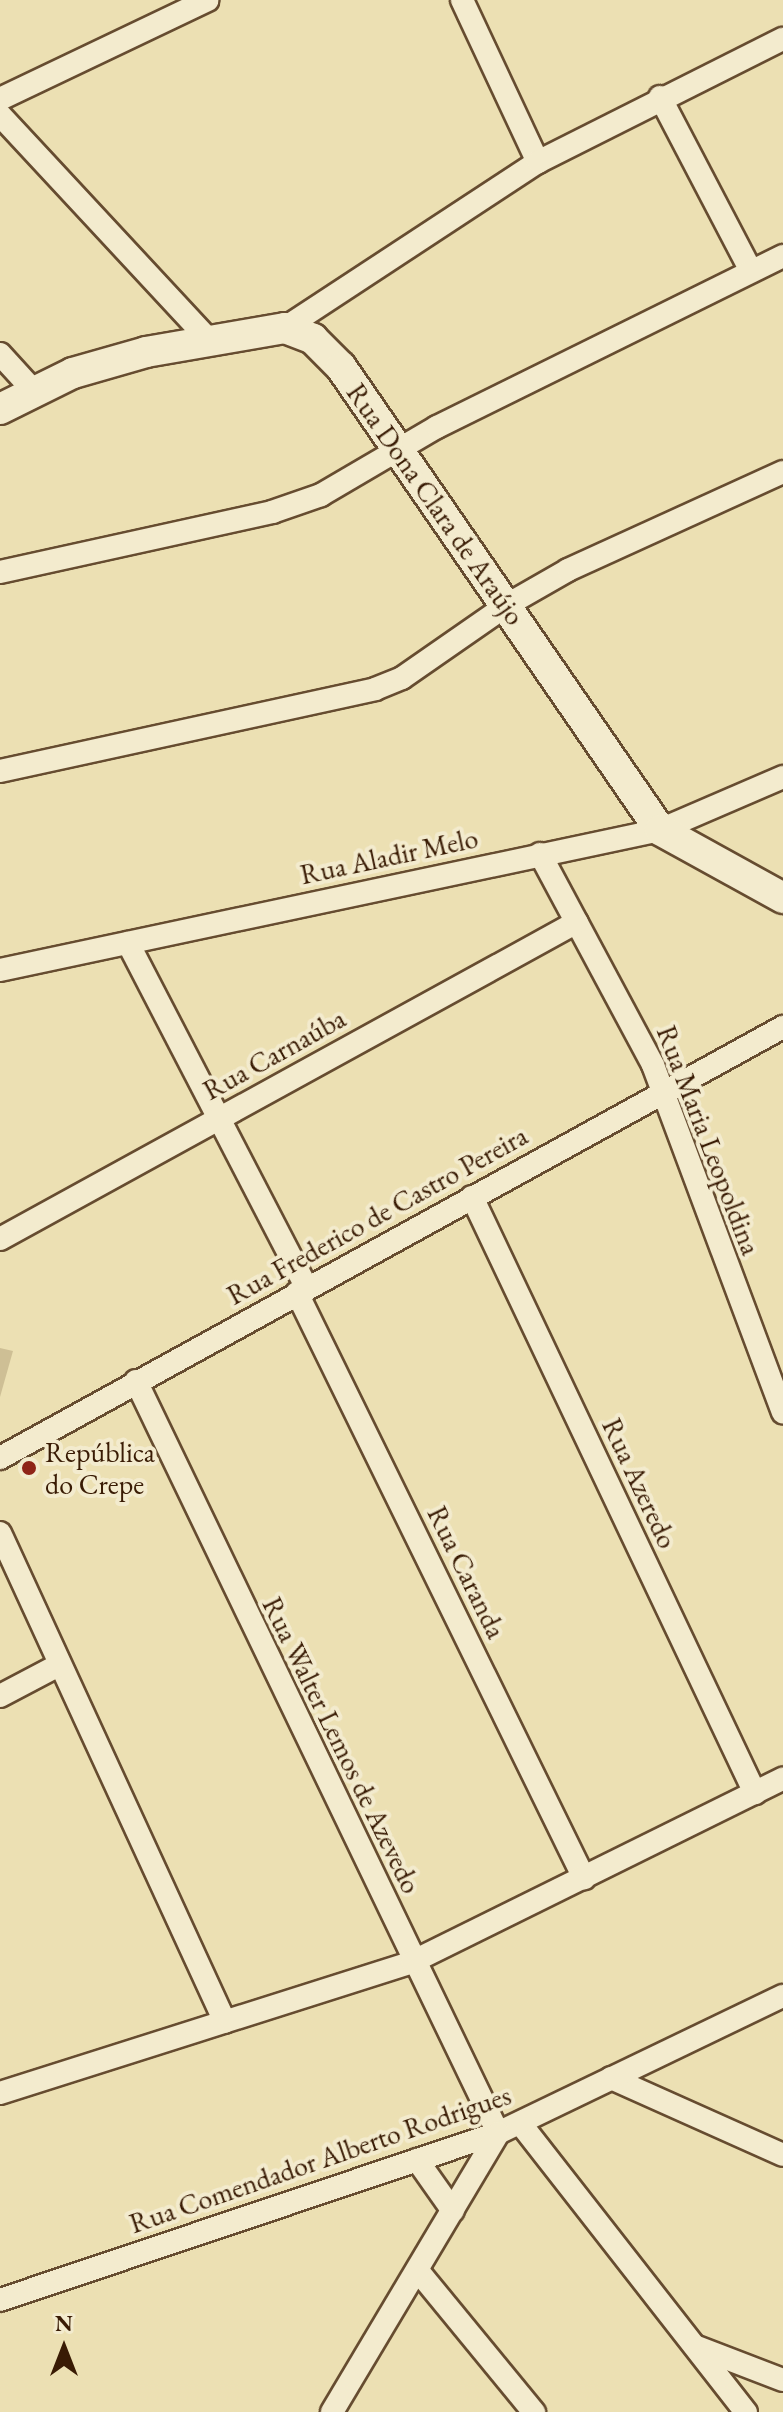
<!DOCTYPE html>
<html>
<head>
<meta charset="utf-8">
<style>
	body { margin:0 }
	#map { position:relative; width:783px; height:2412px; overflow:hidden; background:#ece0b3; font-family:"EB Garamond",serif }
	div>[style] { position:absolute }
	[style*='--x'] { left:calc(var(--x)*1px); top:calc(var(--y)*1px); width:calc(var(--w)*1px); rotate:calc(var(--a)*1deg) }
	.green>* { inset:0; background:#cebf95 }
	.roads { filter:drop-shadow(2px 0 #664c30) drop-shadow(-2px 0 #664c30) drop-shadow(0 2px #664c30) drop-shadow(0 -2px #664c30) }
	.minor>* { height:22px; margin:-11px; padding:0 11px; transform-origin:11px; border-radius:11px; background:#f3ebce }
	.secondary>* { height:30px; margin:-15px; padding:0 15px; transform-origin:15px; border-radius:15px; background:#f3ebce }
	.dots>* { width:22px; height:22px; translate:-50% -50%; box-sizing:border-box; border:4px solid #f3ebce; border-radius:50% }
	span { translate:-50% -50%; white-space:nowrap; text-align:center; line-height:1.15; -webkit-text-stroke:8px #f3ebce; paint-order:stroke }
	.street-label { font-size:28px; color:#391b04 }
	.poi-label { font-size:28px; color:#391b04 }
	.left { translate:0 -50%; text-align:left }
	.north { position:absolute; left:24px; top:2308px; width:80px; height:80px; -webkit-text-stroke:6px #f3ebce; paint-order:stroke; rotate:0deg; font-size:22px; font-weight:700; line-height:32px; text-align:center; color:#391b04 }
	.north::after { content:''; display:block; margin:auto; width:28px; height:36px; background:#391b04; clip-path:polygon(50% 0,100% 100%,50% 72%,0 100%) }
</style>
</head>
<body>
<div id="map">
	<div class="green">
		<i style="clip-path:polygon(0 1348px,13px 1351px,0 1397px)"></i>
	</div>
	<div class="roads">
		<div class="minor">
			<i style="--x:462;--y:0;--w:179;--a:64.9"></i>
			<i style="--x:660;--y:97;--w:196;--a:62.4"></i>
			<i style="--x:0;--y:99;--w:230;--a:-25.5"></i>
			<i style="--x:0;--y:115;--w:306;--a:47.1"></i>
			<i style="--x:285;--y:328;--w:303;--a:-33.3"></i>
			<i style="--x:538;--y:162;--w:274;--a:-26.7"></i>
			<i style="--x:0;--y:354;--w:47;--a:47.6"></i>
			<i style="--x:0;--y:572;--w:279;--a:-12.4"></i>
			<i style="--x:272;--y:512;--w:52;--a:-19.1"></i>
			<i style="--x:321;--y:495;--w:134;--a:-30.4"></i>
			<i style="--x:437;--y:427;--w:386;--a:-26.3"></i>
			<i style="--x:0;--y:771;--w:384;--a:-12.3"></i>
			<i style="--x:375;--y:689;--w:29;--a:-22"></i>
			<i style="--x:402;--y:678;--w:128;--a:-34.8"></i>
			<i style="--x:507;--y:605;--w:70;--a:-29.8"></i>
			<i style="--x:568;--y:570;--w:236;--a:-24.5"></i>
			<i style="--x:540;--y:854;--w:239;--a:61.8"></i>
			<i style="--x:653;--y:1065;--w:371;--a:69.5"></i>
			<i style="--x:128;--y:943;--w:389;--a:62.6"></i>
			<i style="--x:0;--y:970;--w:675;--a:-11.98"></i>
			<i style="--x:660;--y:830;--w:134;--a:-23.3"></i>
			<i style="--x:472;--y:1197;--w:660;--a:64.6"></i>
			<i style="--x:0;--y:1239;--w:658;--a:-28.78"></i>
			<i style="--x:297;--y:1293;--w:652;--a:63.87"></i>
			<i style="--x:136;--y:1381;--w:835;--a:64.29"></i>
			<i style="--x:0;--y:1458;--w:894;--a:-28.83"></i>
			<i style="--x:0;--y:1533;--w:538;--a:65.29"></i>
			<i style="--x:0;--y:1696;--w:67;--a:-27.7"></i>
			<i style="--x:611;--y:2078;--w:188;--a:24.1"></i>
			<i style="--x:0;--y:2093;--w:432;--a:-17.6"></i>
			<i style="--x:412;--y:1962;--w:414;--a:-26.3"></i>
			<i style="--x:520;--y:2123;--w:367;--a:52"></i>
			<i style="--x:417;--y:2160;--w:62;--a:54.8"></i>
			<i style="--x:418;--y:2271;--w:183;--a:50.6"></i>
			<i style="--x:0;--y:2300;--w:525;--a:-18.54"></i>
			<i style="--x:498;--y:2133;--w:316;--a:-25.7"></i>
			<i style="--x:697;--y:2347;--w:92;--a:21"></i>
			<i style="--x:332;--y:2412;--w:325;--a:-59.2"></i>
		</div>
		<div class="secondary">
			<i style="--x:0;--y:409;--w:81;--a:-26.3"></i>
			<i style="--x:73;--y:373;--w:76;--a:-16"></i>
			<i style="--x:146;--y:352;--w:141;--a:-9.8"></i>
			<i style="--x:285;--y:328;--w:30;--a:21"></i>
			<i style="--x:313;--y:339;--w:40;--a:45"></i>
			<i style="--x:341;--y:367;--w:562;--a:55.43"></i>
			<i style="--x:660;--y:830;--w:141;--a:28.9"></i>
		</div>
	</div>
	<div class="dots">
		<i style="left:29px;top:1468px;background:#8f2418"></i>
	</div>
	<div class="street-label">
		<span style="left:436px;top:504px;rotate:55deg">Rua Dona Clara de Araújo</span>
		<span style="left:389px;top:856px;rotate:-12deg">Rua Aladir Melo</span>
		<span style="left:274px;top:1054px;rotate:-29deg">Rua Carnaúba</span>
		<span style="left:709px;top:1140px;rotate:69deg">Rua Maria Leopoldina</span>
		<span style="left:377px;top:1215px;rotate:-29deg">Rua Frederico de Castro Pereira</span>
		<span style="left:640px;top:1483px;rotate:65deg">Rua Azeredo</span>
		<span style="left:467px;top:1572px;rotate:64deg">Rua Caranda</span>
		<span style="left:342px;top:1745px;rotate:64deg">Rua Walter Lemos de Azevedo</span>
		<span style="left:320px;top:2159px;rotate:-19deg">Rua Comendador Alberto Rodrigues</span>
	</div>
	<div class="poi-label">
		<span class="left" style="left:45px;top:1468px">República<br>do Crepe</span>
	</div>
	<div class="north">N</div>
</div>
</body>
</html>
